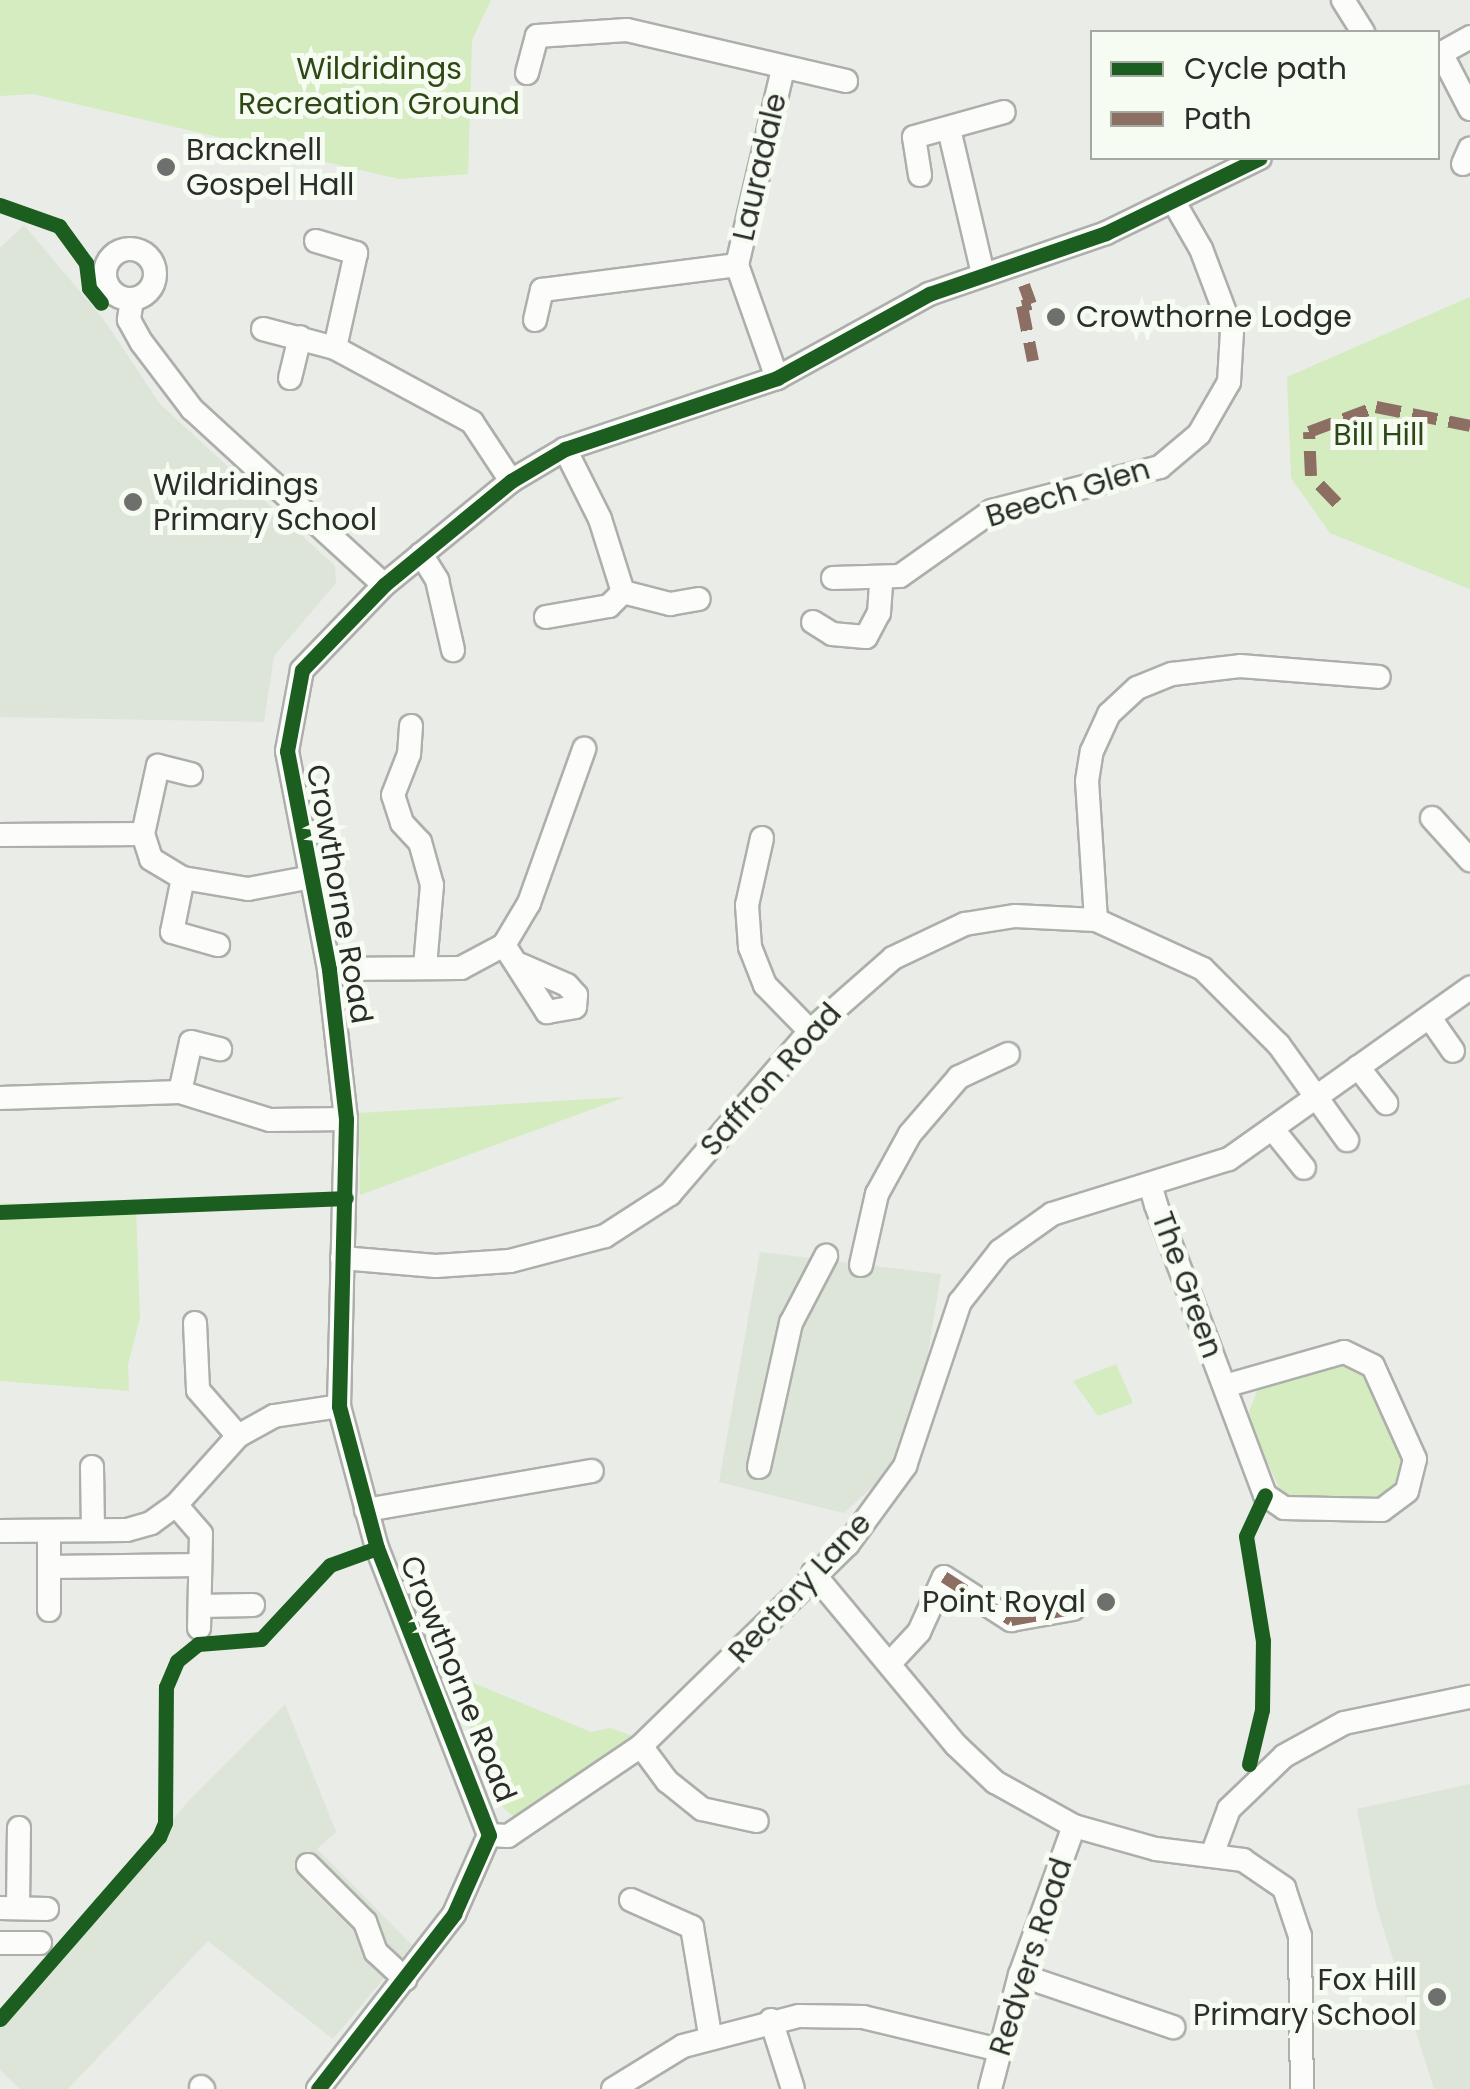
<!DOCTYPE html>
<html>
<head>
<meta charset="utf-8">
<style>
	body { margin:0 }
	#map { position:relative; width:1470px; height:2089px; overflow:hidden; background:#e9ece7; font-family:Poppins,sans-serif }
	div>[style] { position:absolute }
	[style*='--x'] { left:calc(var(--x)*1px); top:calc(var(--y)*1px); width:calc(var(--w)*1px); rotate:calc(var(--a)*1deg) }
	.built>* { inset:0; background:#dde4d8 }
	.green>* { inset:0; background:#d4ecc0 }
	.roads { filter:drop-shadow(2px 0 #acafaa) drop-shadow(-2px 0 #acafaa) drop-shadow(0 2px #acafaa) drop-shadow(0 -2px #acafaa) }
	.minor>* { height:22px; margin:-11px; padding:0 11px; transform-origin:11px; border-radius:11px; background:#fcfcfb }
	.minor>.ring { margin:-11px; padding:0; box-sizing:content-box; background:none; border:22px solid #fcfcfb; border-radius:50% }
	.quiet>* { height:12px; margin-top:-6px; transform-origin:0; background:repeating-linear-gradient(90deg,#8d6e63 0 25px,transparent 0 37px) }
	.cycleway>* { height:15px; margin:-7.5px; padding:0 7.5px; transform-origin:7.5px; border-radius:7.5px; background:#1b5e20 }
	.dots>* { width:28px; height:28px; translate:-50% -50%; box-sizing:border-box; border:5px solid #f6fcf2; border-radius:50% }
	span { translate:-50% -50%; white-space:nowrap; text-align:center; line-height:1.15; -webkit-text-stroke:10px #f6fcf2; paint-order:stroke }
	.park-label { font-size:30px; color:#2e4815 }
	.poi-label { font-size:30px; color:#2a2d29 }
	.left { translate:0 -50%; text-align:left }
	.right { translate:-100% -50%; text-align:right }
	.street-label { font-size:30px; color:#2a2d29 }
	.legend { position:absolute; left:1090px; top:30px; width:350px; height:130px; box-sizing:border-box; background:#f6fcf2; border:2px solid #a4a9a2; margin:0; padding:12px 18px; list-style:none; font-size:30px; color:#2a2d29 }
	.legend li { display:flex; align-items:center; gap:20px; height:50px }
	.legend b { width:50px; border:2px solid #a4a9a2 }
</style>
</head>
<body>
<div id="map">
	<div class="built">
		<i style="clip-path:polygon(24px 225px,104px 320px,160px 404px,335px 566px,336px 583px,274px 656px,264px 722px,0 717px,0 248px)"></i>
		<i style="clip-path:polygon(760px 1252px,941px 1274px,927px 1359px,899px 1462px,844px 1513px,719px 1482px)"></i>
		<i style="clip-path:polygon(285px 1704px,336px 1832px,317px 1849px,412px 1945px,333px 2039px,208px 1941px,68px 2089px,20px 2089px,0 2070px,0 2023px,191px 1798px)"></i>
		<i style="clip-path:polygon(1470px 1784px,1470px 2089px,1434px 2089px,1376px 1905px,1357px 1809px)"></i>
	</div>
	<div class="green">
		<i style="clip-path:polygon(0 0,491px 0,472px 40px,468px 174px,399px 179px,33px 94px,0 96px)"></i>
		<i style="clip-path:polygon(1470px 297px,1470px 589px,1330px 533px,1291px 478px,1287px 377px)"></i>
		<i style="clip-path:polygon(625px 1097px,360px 1195px,359px 1113px)"></i>
		<i style="clip-path:polygon(0 1203px,136px 1208px,140px 1318px,128px 1364px,129px 1391px,0 1381px)"></i>
		<i style="clip-path:polygon(1333px 1360px,1365px 1364px,1409px 1453px,1405px 1488px,1385px 1500px,1283px 1496px,1247px 1418px,1258px 1388px)"></i>
		<i style="clip-path:polygon(1116px 1364px,1133px 1403px,1098px 1416px,1073px 1381px)"></i>
		<i style="clip-path:polygon(469px 1681px,591px 1732px,610px 1728px,638px 1738px,514px 1817px,497px 1802px,452px 1682px)"></i>
	</div>
	<div class="roads">
		<div class="minor">
			<i style="--x:1343;--y:0;--w:38;--a:58"></i>
			<i style="--x:1441;--y:53;--w:63;--a:62.6"></i>
			<i style="--x:1438;--y:55;--w:37;--a:-29"></i>
			<i style="--x:527;--y:73;--w:38;--a:-75"></i>
			<i style="--x:537;--y:36;--w:90;--a:-3.8"></i>
			<i style="--x:627;--y:30;--w:225;--a:13.1"></i>
			<i style="--x:949;--y:129;--w:149;--a:76.8"></i>
			<i style="--x:1463;--y:164;--w:17;--a:-66"></i>
			<i style="--x:920;--y:175;--w:38;--a:-99"></i>
			<i style="--x:914;--y:137;--w:93;--a:-15.5"></i>
			<i style="--x:316;--y:241;--w:42;--a:16.7"></i>
			<i style="--x:356;--y:253;--w:97;--a:102.5"></i>
			<i class="ring" style="left:105px;top:249px;width:28px;height:28px"></i>
			<i style="--x:132;--y:300;--w:20;--a:99"></i>
			<i style="--x:129;--y:320;--w:26;--a:61"></i>
			<i style="--x:142;--y:343;--w:83;--a:52.9"></i>
			<i style="--x:192;--y:409;--w:260;--a:42.5"></i>
			<i style="--x:535;--y:320;--w:31;--a:-77"></i>
			<i style="--x:542;--y:290;--w:197;--a:-7.3"></i>
			<i style="--x:263;--y:329;--w:74;--a:14.8"></i>
			<i style="--x:335;--y:348;--w:156;--a:28.4"></i>
			<i style="--x:472;--y:422;--w:71;--a:56.5"></i>
			<i style="--x:290;--y:378;--w:42;--a:-76.3"></i>
			<i style="--x:777;--y:378;--w:120;--a:-109.5"></i>
			<i style="--x:737;--y:265;--w:201;--a:-76.8"></i>
			<i style="--x:565;--y:449;--w:78;--a:63.4"></i>
			<i style="--x:600;--y:519;--w:77;--a:72.5"></i>
			<i style="--x:421;--y:554;--w:31;--a:58"></i>
			<i style="--x:437;--y:580;--w:72;--a:77.1"></i>
			<i style="--x:833;--y:578;--w:67;--a:-1.7"></i>
			<i style="--x:900;--y:576;--w:113;--a:-35.2"></i>
			<i style="--x:992;--y:511;--w:174;--a:-14.7"></i>
			<i style="--x:1160;--y:467;--w:51;--a:-40.2"></i>
			<i style="--x:1199;--y:434;--w:60;--a:-60"></i>
			<i style="--x:1229;--y:382;--w:51;--a:-86.6"></i>
			<i style="--x:1232;--y:331;--w:88;--a:-110.7"></i>
			<i style="--x:1201;--y:249;--w:54;--a:-119.9"></i>
			<i style="--x:623;--y:592;--w:49;--a:14.3"></i>
			<i style="--x:670;--y:604;--w:29;--a:-10"></i>
			<i style="--x:546;--y:617;--w:64;--a:-9.9"></i>
			<i style="--x:609;--y:606;--w:20;--a:-45"></i>
			<i style="--x:813;--y:622;--w:22;--a:32"></i>
			<i style="--x:832;--y:634;--w:34;--a:5"></i>
			<i style="--x:866;--y:637;--w:27;--a:-62"></i>
			<i style="--x:879;--y:613;--w:32;--a:-86"></i>
			<i style="--x:411;--y:726;--w:28;--a:94"></i>
			<i style="--x:409;--y:754;--w:44;--a:111.3"></i>
			<i style="--x:393;--y:795;--w:29;--a:72"></i>
			<i style="--x:402;--y:823;--w:26;--a:47"></i>
			<i style="--x:420;--y:842;--w:45;--a:74.4"></i>
			<i style="--x:432;--y:885;--w:82;--a:94.9"></i>
			<i style="--x:1432;--y:818;--w:57;--a:47.9"></i>
			<i style="--x:143;--y:834;--w:70;--a:-77.6"></i>
			<i style="--x:158;--y:766;--w:34;--a:14"></i>
			<i style="--x:0;--y:835;--w:143;--a:-0.4"></i>
			<i style="--x:143;--y:834;--w:26;--a:72"></i>
			<i style="--x:151;--y:859;--w:37;--a:31"></i>
			<i style="--x:183;--y:878;--w:66;--a:9.6"></i>
			<i style="--x:248;--y:889;--w:65;--a:-10.6"></i>
			<i style="--x:762;--y:838;--w:69;--a:102.6"></i>
			<i style="--x:747;--y:905;--w:42;--a:85.9"></i>
			<i style="--x:750;--y:947;--w:41;--a:68.5"></i>
			<i style="--x:765;--y:985;--w:64;--a:45.6"></i>
			<i style="--x:183;--y:878;--w:55;--a:101.5"></i>
			<i style="--x:172;--y:932;--w:48;--a:15.8"></i>
			<i style="--x:1096;--y:920;--w:139;--a:-93.7"></i>
			<i style="--x:1087;--y:781;--w:30;--a:-81"></i>
			<i style="--x:1092;--y:751;--w:41;--a:-65.3"></i>
			<i style="--x:1109;--y:714;--w:38;--a:-43"></i>
			<i style="--x:1137;--y:688;--w:38;--a:-22"></i>
			<i style="--x:1172;--y:674;--w:68;--a:-6.7"></i>
			<i style="--x:1240;--y:666;--w:139;--a:4.5"></i>
			<i style="--x:504;--y:945;--w:80;--a:57.3"></i>
			<i style="--x:547;--y:1012;--w:28;--a:-10"></i>
			<i style="--x:575;--y:1007;--w:12;--a:-85"></i>
			<i style="--x:576;--y:995;--w:13;--a:-132"></i>
			<i style="--x:567;--y:985;--w:50;--a:-156.5"></i>
			<i style="--x:329;--y:969;--w:132;--a:-0.4"></i>
			<i style="--x:461;--y:968;--w:49;--a:-28.1"></i>
			<i style="--x:504;--y:945;--w:49;--a:-59.2"></i>
			<i style="--x:529;--y:903;--w:164;--a:-70.3"></i>
			<i style="--x:1430;--y:1018;--w:40;--a:55.1"></i>
			<i style="--x:1358;--y:1067;--w:46;--a:52.1"></i>
			<i style="--x:180;--y:1092;--w:51;--a:-77.6"></i>
			<i style="--x:191;--y:1042;--w:30;--a:14"></i>
			<i style="--x:0;--y:1098;--w:180;--a:-1.9"></i>
			<i style="--x:180;--y:1092;--w:94;--a:17.3"></i>
			<i style="--x:270;--y:1120;--w:76;--a:-0.8"></i>
			<i style="--x:1275;--y:1132;--w:46;--a:51.1"></i>
			<i style="--x:1150;--y:1184;--w:22;--a:74"></i>
			<i style="--x:1156;--y:1205;--w:310;--a:69.4"></i>
			<i style="--x:1265;--y:1495;--w:23;--a:34"></i>
			<i style="--x:1284;--y:1508;--w:98;--a:1.2"></i>
			<i style="--x:1382;--y:1510;--w:31;--a:-37"></i>
			<i style="--x:1407;--y:1491;--w:33;--a:-76"></i>
			<i style="--x:1415;--y:1459;--w:102;--a:-114.3"></i>
			<i style="--x:1373;--y:1366;--w:32;--a:-154"></i>
			<i style="--x:1344;--y:1352;--w:124;--a:164.1"></i>
			<i style="--x:342;--y:1258;--w:94;--a:4.9"></i>
			<i style="--x:436;--y:1266;--w:74;--a:-3.9"></i>
			<i style="--x:510;--y:1261;--w:98;--a:-14.7"></i>
			<i style="--x:605;--y:1236;--w:77;--a:-32.9"></i>
			<i style="--x:670;--y:1194;--w:215;--a:-49.3"></i>
			<i style="--x:810;--y:1031;--w:111;--a:-41.3"></i>
			<i style="--x:893;--y:958;--w:80;--a:-25.3"></i>
			<i style="--x:965;--y:924;--w:51;--a:-9.1"></i>
			<i style="--x:1015;--y:916;--w:81;--a:2.8"></i>
			<i style="--x:1096;--y:920;--w:118;--a:24.6"></i>
			<i style="--x:1203;--y:969;--w:107;--a:45"></i>
			<i style="--x:1279;--y:1045;--w:117;--a:54.4"></i>
			<i style="--x:861;--y:1265;--w:73;--a:-77.3"></i>
			<i style="--x:877;--y:1194;--w:68;--a:-61.2"></i>
			<i style="--x:910;--y:1134;--w:75;--a:-49.3"></i>
			<i style="--x:959;--y:1077;--w:54;--a:-25.1"></i>
			<i style="--x:195;--y:1323;--w:67;--a:87.4"></i>
			<i style="--x:198;--y:1390;--w:61;--a:49"></i>
			<i style="--x:92;--y:1467;--w:62;--a:89.1"></i>
			<i style="--x:759;--y:1467;--w:148;--a:-77.5"></i>
			<i style="--x:791;--y:1323;--w:76;--a:-62.4"></i>
			<i style="--x:176;--y:1505;--w:38;--a:49"></i>
			<i style="--x:201;--y:1534;--w:94;--a:91.2"></i>
			<i style="--x:366;--y:1510;--w:229;--a:-9.8"></i>
			<i style="--x:0;--y:1531;--w:127;--a:-0.5"></i>
			<i style="--x:127;--y:1530;--w:25;--a:-16"></i>
			<i style="--x:151;--y:1523;--w:31;--a:-36"></i>
			<i style="--x:176;--y:1505;--w:93;--a:-48.1"></i>
			<i style="--x:238;--y:1436;--w:41;--a:-29.1"></i>
			<i style="--x:274;--y:1416;--w:66;--a:-8.7"></i>
			<i style="--x:49;--y:1567;--w:151;--a:-0.8"></i>
			<i style="--x:813;--y:1573;--w:224;--a:50.3"></i>
			<i style="--x:956;--y:1745;--w:54;--a:43.5"></i>
			<i style="--x:995;--y:1782;--w:90;--a:29.1"></i>
			<i style="--x:1074;--y:1826;--w:85;--a:15.7"></i>
			<i style="--x:1156;--y:1849;--w:88;--a:7.2"></i>
			<i style="--x:1243;--y:1860;--w:50;--a:34.3"></i>
			<i style="--x:1284;--y:1888;--w:51;--a:71.6"></i>
			<i style="--x:1300;--y:1936;--w:153;--a:89.3"></i>
			<i style="--x:200;--y:1606;--w:53;--a:-1.1"></i>
			<i style="--x:49;--y:1610;--w:79;--a:-90"></i>
			<i style="--x:892;--y:1661;--w:40;--a:-47"></i>
			<i style="--x:919;--y:1632;--w:60;--a:-65.6"></i>
			<i style="--x:944;--y:1577;--w:80;--a:32.7"></i>
			<i style="--x:1011;--y:1620;--w:63;--a:-10.1"></i>
			<i style="--x:641;--y:1746;--w:44;--a:53.4"></i>
			<i style="--x:667;--y:1781;--w:45;--a:38.7"></i>
			<i style="--x:702;--y:1809;--w:56;--a:12.3"></i>
			<i style="--x:489;--y:1835;--w:19;--a:3"></i>
			<i style="--x:508;--y:1836;--w:161;--a:-34.1"></i>
			<i style="--x:641;--y:1746;--w:289;--a:-44.3"></i>
			<i style="--x:848;--y:1544;--w:97;--a:-53.8"></i>
			<i style="--x:905;--y:1466;--w:173;--a:-71.5"></i>
			<i style="--x:960;--y:1302;--w:65;--a:-51.9"></i>
			<i style="--x:1000;--y:1251;--w:64;--a:-35.4"></i>
			<i style="--x:1052;--y:1214;--w:185;--a:-17.3"></i>
			<i style="--x:1229;--y:1159;--w:296;--a:-35.4"></i>
			<i style="--x:1212;--y:1855;--w:49;--a:-69.7"></i>
			<i style="--x:1229;--y:1809;--w:76;--a:-43.9"></i>
			<i style="--x:1284;--y:1756;--w:68;--a:-28.8"></i>
			<i style="--x:1344;--y:1723;--w:129;--a:-11.7"></i>
			<i style="--x:308;--y:1865;--w:81;--a:45"></i>
			<i style="--x:365;--y:1922;--w:32;--a:70"></i>
			<i style="--x:376;--y:1952;--w:40;--a:43"></i>
			<i style="--x:631;--y:1900;--w:67;--a:23.9"></i>
			<i style="--x:692;--y:1927;--w:109;--a:80.5"></i>
			<i style="--x:0;--y:1908;--w:47;--a:1.2"></i>
			<i style="--x:18;--y:1908;--w:80;--a:-89.3"></i>
			<i style="--x:0;--y:1943;--w:40;--a:0"></i>
			<i style="--x:1020;--y:1975;--w:162;--a:18.8"></i>
			<i style="--x:771;--y:2020;--w:72;--a:72.3"></i>
			<i style="--x:201;--y:2087;--w:3;--a:45"></i>
			<i style="--x:318;--y:2089;--w:222;--a:-52.1"></i>
			<i style="--x:454;--y:1914;--w:86;--a:-66.1"></i>
			<i style="--x:489;--y:1835;--w:308;--a:-111.3"></i>
			<i style="--x:377;--y:1548;--w:147;--a:-105"></i>
			<i style="--x:339;--y:1406;--w:287;--a:-88.6"></i>
			<i style="--x:346;--y:1119;--w:151;--a:-96.5"></i>
			<i style="--x:329;--y:969;--w:222;--a:-100.9"></i>
			<i style="--x:287;--y:751;--w:82;--a:-79.5"></i>
			<i style="--x:302;--y:670;--w:118;--a:-46"></i>
			<i style="--x:384;--y:585;--w:164;--a:-39.3"></i>
			<i style="--x:511;--y:481;--w:63;--a:-30.7"></i>
			<i style="--x:565;--y:449;--w:224;--a:-18.5"></i>
			<i style="--x:777;--y:378;--w:174;--a:-28.9"></i>
			<i style="--x:929;--y:294;--w:187;--a:-19"></i>
			<i style="--x:1106;--y:233;--w:171;--a:-26"></i>
			<i style="--x:613;--y:2089;--w:82;--a:-31.6"></i>
			<i style="--x:683;--y:2046;--w:120;--a:-14.5"></i>
			<i style="--x:799;--y:2016;--w:64;--a:0.9"></i>
			<i style="--x:863;--y:2017;--w:140;--a:13.6"></i>
			<i style="--x:990;--y:2089;--w:118;--a:-75.3"></i>
			<i style="--x:1020;--y:1975;--w:158;--a:-70.1"></i>
		</div>
	</div>
	<div class="quiet">
		<i style="--x:1024;--y:285;--w:20;--a:70"></i>
		<i style="--x:1031;--y:304;--w:9;--a:167"></i>
		<i style="--x:1022;--y:306;--w:56;--a:78.7"></i>
		<i style="--x:1337;--y:503;--w:37;--a:-134"></i>
		<i style="--x:1311;--y:476;--w:44;--a:-92.6"></i>
		<i style="--x:1309;--y:432;--w:72;--a:-20.5"></i>
		<i style="--x:1376;--y:407;--w:96;--a:11.4"></i>
		<i style="--x:944;--y:1577;--w:80;--a:32.7"></i>
		<i style="--x:1011;--y:1620;--w:63;--a:-10.1"></i>
	</div>
	<div class="cycleway">
		<i style="--x:0;--y:205;--w:63;--a:19.6"></i>
		<i style="--x:59;--y:226;--w:46;--a:53.9"></i>
		<i style="--x:86;--y:263;--w:25;--a:83"></i>
		<i style="--x:89;--y:288;--w:19;--a:51"></i>
		<i style="--x:0;--y:1212;--w:346;--a:-2.3"></i>
		<i style="--x:1249;--y:1764;--w:56;--a:-76.5"></i>
		<i style="--x:1262;--y:1710;--w:69;--a:-89.2"></i>
		<i style="--x:1263;--y:1641;--w:106;--a:-99.2"></i>
		<i style="--x:1246;--y:1536;--w:45;--a:-65.1"></i>
		<i style="--x:0;--y:2019;--w:242;--a:-48.9"></i>
		<i style="--x:159;--y:1837;--w:15;--a:-67"></i>
		<i style="--x:165;--y:1823;--w:136;--a:-89.6"></i>
		<i style="--x:166;--y:1687;--w:28;--a:-67"></i>
		<i style="--x:177;--y:1661;--w:27;--a:-39"></i>
		<i style="--x:198;--y:1644;--w:63;--a:-4.5"></i>
		<i style="--x:261;--y:1639;--w:101;--a:-47"></i>
		<i style="--x:330;--y:1565;--w:50;--a:-19.9"></i>
		<i style="--x:318;--y:2089;--w:222;--a:-52.1"></i>
		<i style="--x:454;--y:1914;--w:86;--a:-66.1"></i>
		<i style="--x:489;--y:1835;--w:308;--a:-111.3"></i>
		<i style="--x:377;--y:1548;--w:147;--a:-105"></i>
		<i style="--x:339;--y:1406;--w:287;--a:-88.6"></i>
		<i style="--x:346;--y:1119;--w:151;--a:-96.5"></i>
		<i style="--x:329;--y:969;--w:222;--a:-100.9"></i>
		<i style="--x:287;--y:751;--w:82;--a:-79.5"></i>
		<i style="--x:302;--y:670;--w:118;--a:-46"></i>
		<i style="--x:384;--y:585;--w:164;--a:-39.3"></i>
		<i style="--x:511;--y:481;--w:63;--a:-30.7"></i>
		<i style="--x:565;--y:449;--w:224;--a:-18.5"></i>
		<i style="--x:777;--y:378;--w:174;--a:-28.9"></i>
		<i style="--x:929;--y:294;--w:187;--a:-19"></i>
		<i style="--x:1106;--y:233;--w:171;--a:-26"></i>
	</div>
	<div class="dots">
		<i style="left:166px;top:167px;background:#6d706c"></i>
		<i style="left:1056px;top:317px;background:#6d706c"></i>
		<i style="left:133px;top:502px;background:#6d706c"></i>
		<i style="left:1106px;top:1602px;background:#6d706c"></i>
		<i style="left:1437px;top:1997px;background:#6d706c"></i>
	</div>
	<div class="park-label">
		<span style="left:379px;top:86px">Wildridings<br>Recreation Ground</span>
		<span style="left:1379px;top:435px">Bill Hill</span>
	</div>
	<div class="poi-label">
		<span class="left" style="left:186px;top:167px">Bracknell<br>Gospel Hall</span>
		<span class="left" style="left:1076px;top:317px">Crowthorne Lodge</span>
		<span class="left" style="left:153px;top:502px">Wildridings<br>Primary School</span>
		<span class="right" style="left:1086px;top:1602px">Point Royal</span>
		<span class="right" style="left:1417px;top:1997px">Fox Hill<br>Primary School</span>
	</div>
	<div class="street-label">
		<span style="left:760px;top:167px;rotate:-77deg">Lauradale</span>
		<span style="left:1068px;top:493px;rotate:-17deg">Beech Glen</span>
		<span style="left:339px;top:894px;rotate:80deg">Crowthorne Road</span>
		<span style="left:771px;top:1080px;rotate:-48deg">Saffron Road</span>
		<span style="left:1187px;top:1285px;rotate:70deg">The Green</span>
		<span style="left:800px;top:1588px;rotate:-47deg">Rectory Lane</span>
		<span style="left:458px;top:1679px;rotate:68deg">Crowthorne Road</span>
		<span style="left:1031px;top:1957px;rotate:-72deg">Redvers Road</span>
	</div>
	<ul class="legend">
	<li><b style="height:12px;background:#1b5e20"></b>Cycle path</li>
	<li><b style="height:12px;background:#8d6e63"></b>Path</li>
	</ul>
</div>
</body>
</html>
